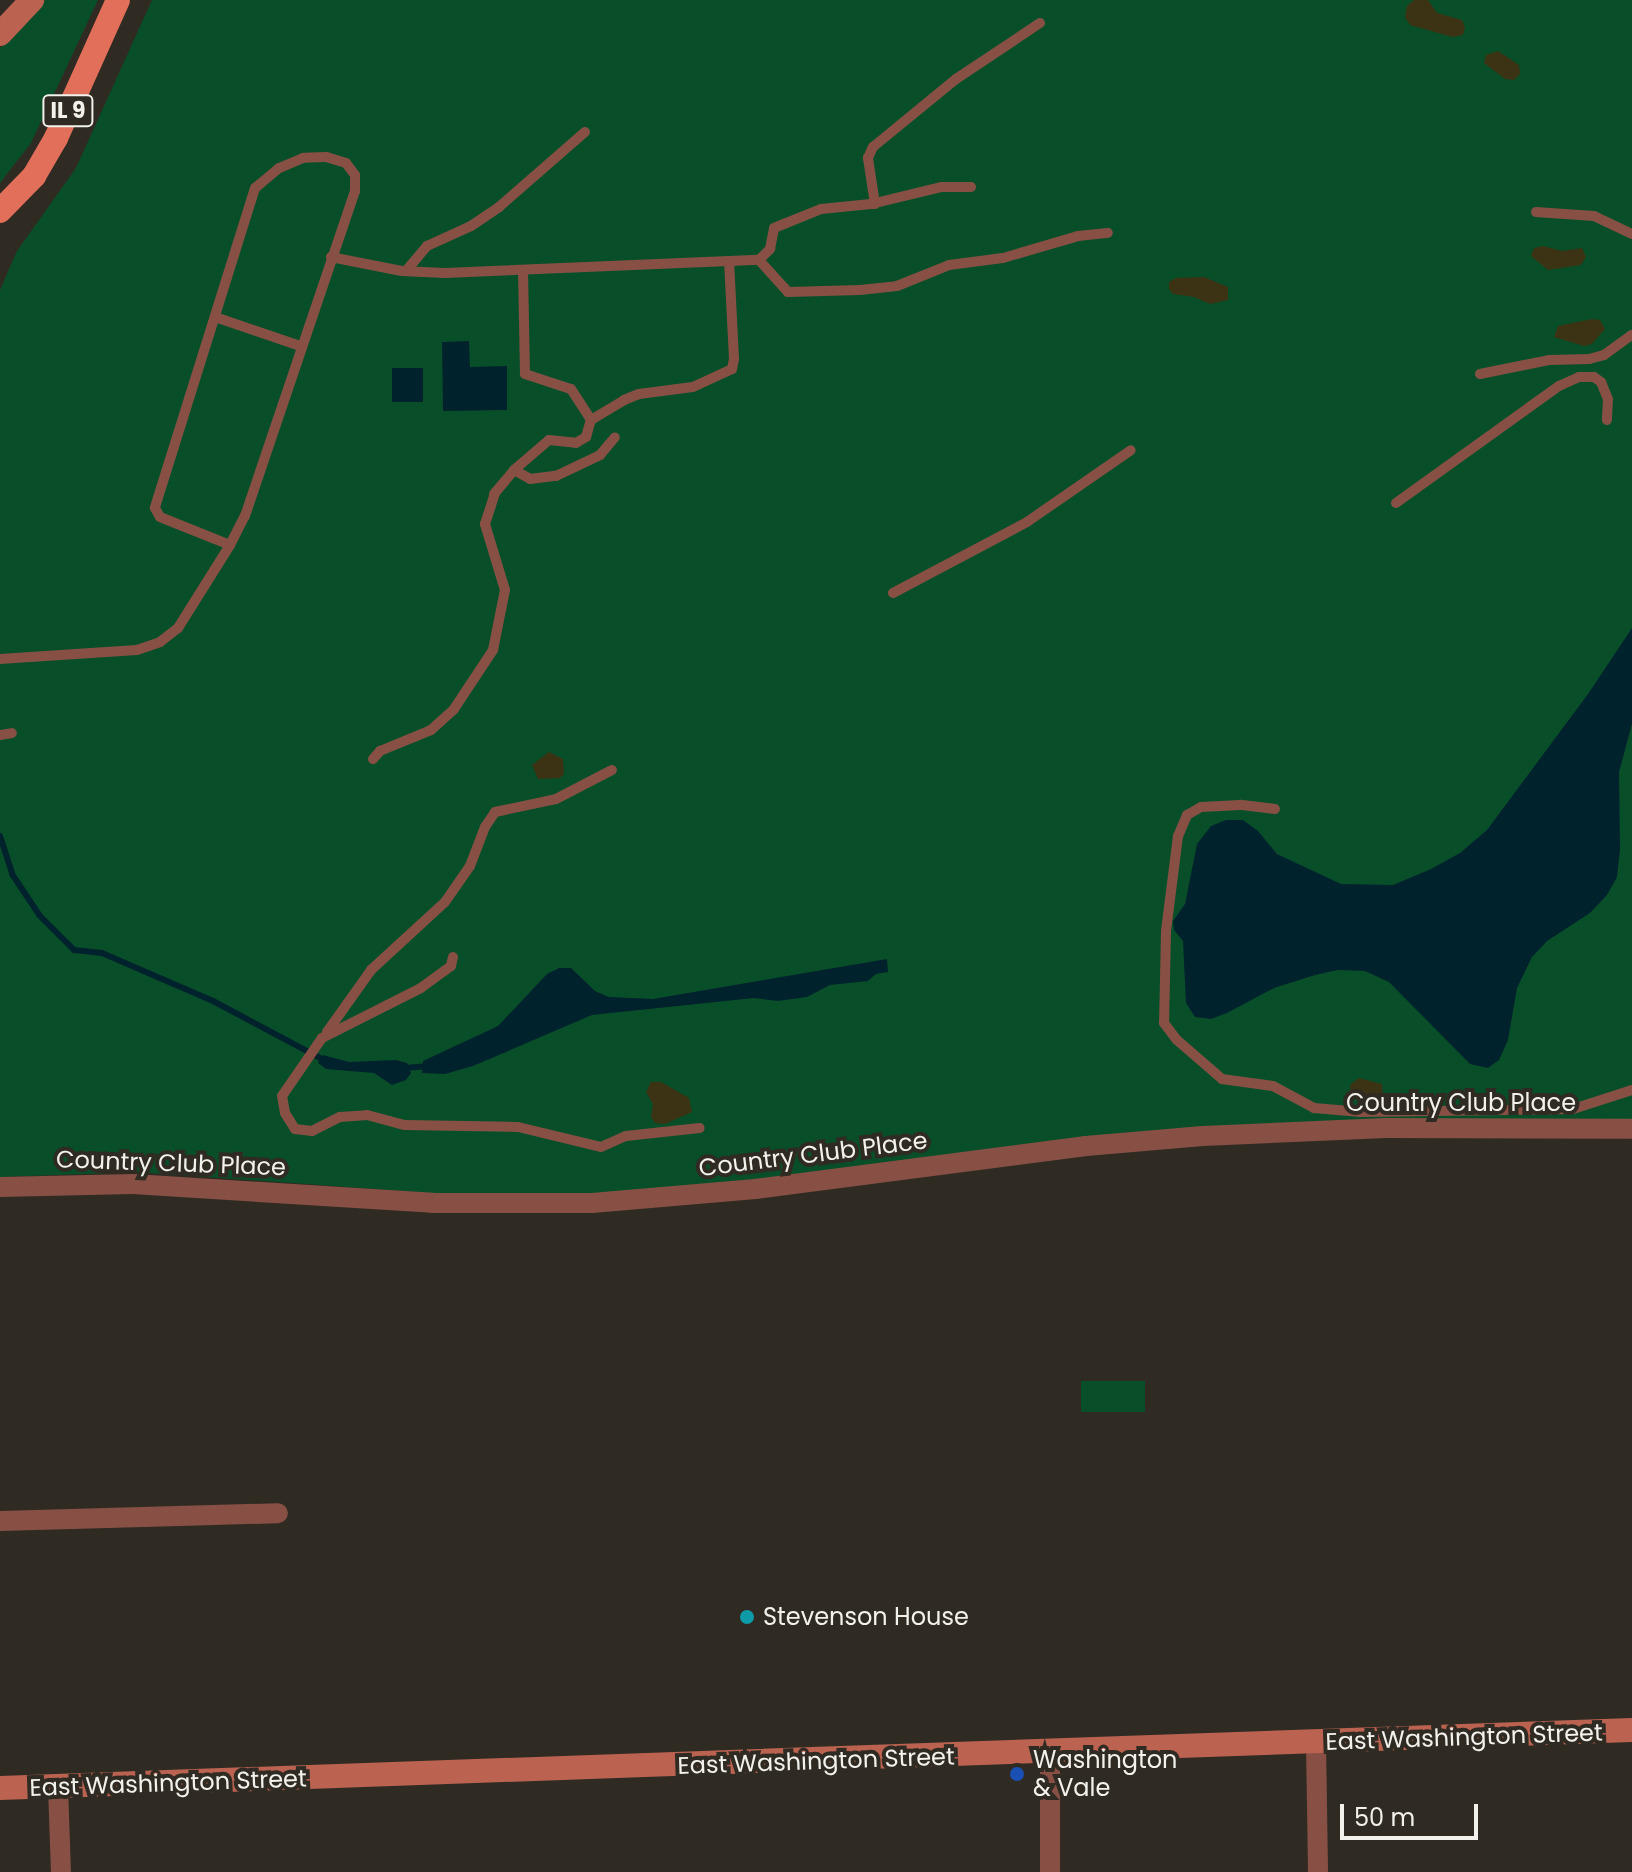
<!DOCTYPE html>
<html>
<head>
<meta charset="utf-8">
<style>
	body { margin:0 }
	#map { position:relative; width:1632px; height:1872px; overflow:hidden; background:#2f2b23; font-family:Poppins,sans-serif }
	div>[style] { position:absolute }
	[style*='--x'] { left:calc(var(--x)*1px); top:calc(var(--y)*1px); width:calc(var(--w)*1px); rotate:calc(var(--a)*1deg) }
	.green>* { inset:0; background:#084f29; transform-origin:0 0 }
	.sand>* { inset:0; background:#3b3313 }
	.water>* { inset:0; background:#00222c; transform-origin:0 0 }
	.stream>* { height:6px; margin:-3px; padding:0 3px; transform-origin:3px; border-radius:3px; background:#00222c }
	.lane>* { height:10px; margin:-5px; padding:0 5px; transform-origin:5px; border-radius:5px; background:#885045 }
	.street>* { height:20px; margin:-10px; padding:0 10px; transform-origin:10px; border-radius:10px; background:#885045 }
	.secondary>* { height:24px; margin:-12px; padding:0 12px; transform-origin:12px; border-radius:12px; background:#bb6251 }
	.primary>* { height:24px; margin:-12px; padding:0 12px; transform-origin:12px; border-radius:12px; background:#e26f5a }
	.dots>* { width:22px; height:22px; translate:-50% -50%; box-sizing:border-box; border:4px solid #2f2b23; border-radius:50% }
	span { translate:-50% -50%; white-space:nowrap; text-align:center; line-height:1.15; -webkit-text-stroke:8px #2f2b23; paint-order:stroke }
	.shield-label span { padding:2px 6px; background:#2f2b23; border:2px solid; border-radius:6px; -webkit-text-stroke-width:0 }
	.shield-label { font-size:22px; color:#f3f1eb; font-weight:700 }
	.street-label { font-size:24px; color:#f3f1eb }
	.poi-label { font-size:24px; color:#f3f1eb }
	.left { translate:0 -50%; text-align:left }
	.scale { position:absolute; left:1340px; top:1804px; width:138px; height:36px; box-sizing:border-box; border:4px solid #f3f1eb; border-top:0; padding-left:10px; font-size:24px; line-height:28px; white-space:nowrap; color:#f3f1eb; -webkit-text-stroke:6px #2f2b23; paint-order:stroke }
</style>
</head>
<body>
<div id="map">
	<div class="green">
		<i style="clip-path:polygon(45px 0,98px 0,31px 143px,0 183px,0 48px)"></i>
		<i style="clip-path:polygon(152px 0,1632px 0,1632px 1120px,1323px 1121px,1122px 1133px,764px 1179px,597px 1194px,445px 1194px,138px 1172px,0 1177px,0 290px,17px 251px,76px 168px)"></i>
		<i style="left:1081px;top:1381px;width:64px;height:31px"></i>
	</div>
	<div class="sand">
		<i style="clip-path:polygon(1428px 0,1437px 13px,1462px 20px,1465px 27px,1463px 35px,1452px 37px,1410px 25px,1405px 17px,1407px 6px,1414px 0)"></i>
		<i style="clip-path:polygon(1498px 51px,1519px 65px,1520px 74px,1514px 80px,1505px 79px,1484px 63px,1486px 55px)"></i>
		<i style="clip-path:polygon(1543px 246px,1562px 251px,1582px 248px,1586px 257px,1581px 265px,1548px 270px,1531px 256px,1534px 248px)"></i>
		<i style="clip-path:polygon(1204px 277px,1228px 287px,1228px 300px,1210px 304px,1194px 297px,1173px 294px,1169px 289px,1169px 282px,1176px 278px)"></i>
		<i style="clip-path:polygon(1592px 319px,1600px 320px,1605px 329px,1592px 344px,1584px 346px,1554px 337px,1558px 326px)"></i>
		<i style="clip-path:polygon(549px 752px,563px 759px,564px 774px,560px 778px,538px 779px,532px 765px)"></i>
		<i style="clip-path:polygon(1359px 1078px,1382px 1084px,1383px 1097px,1375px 1100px,1351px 1099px,1350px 1085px)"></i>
		<i style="clip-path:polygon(651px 1082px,661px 1082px,689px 1098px,692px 1112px,665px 1124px,655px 1123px,651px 1117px,653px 1104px,646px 1092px)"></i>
	</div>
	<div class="water">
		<i style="clip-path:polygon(469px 341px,470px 367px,507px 366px,507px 410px,443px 411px,442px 342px)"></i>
		<i style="left:392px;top:368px;width:31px;height:34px"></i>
		<i style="clip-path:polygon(1632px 628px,1632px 724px,1619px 772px,1620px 849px,1617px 877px,1607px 895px,1590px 913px,1547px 941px,1532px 957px,1517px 988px,1508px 1040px,1499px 1060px,1488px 1068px,1470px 1064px,1389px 982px,1365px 971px,1338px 970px,1315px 975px,1274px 988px,1227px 1013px,1211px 1019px,1195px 1017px,1186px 1003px,1183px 941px,1174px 930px,1173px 921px,1185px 904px,1197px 844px,1211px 826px,1226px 820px,1243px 820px,1258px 831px,1277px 854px,1341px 884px,1393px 885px,1431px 869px,1460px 853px,1487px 830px,1588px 694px)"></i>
		<i style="clip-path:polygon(887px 959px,888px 972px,876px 974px,868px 981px,830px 985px,807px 997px,778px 1001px,754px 998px,592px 1015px,473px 1066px,445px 1074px,422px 1073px,423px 1061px,498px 1026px,547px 974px,559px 968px,571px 968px,595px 991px,609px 997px,653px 999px)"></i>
		<i style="clip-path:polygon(323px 1055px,349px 1062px,396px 1060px,407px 1063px,411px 1073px,406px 1080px,392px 1085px,374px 1073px,326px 1069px,318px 1063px)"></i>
	</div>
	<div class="stream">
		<i style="--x:0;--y:836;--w:40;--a:72"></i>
		<i style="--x:12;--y:874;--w:50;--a:56.3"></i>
		<i style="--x:40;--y:916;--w:48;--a:45"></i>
		<i style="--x:74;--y:950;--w:28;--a:6"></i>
		<i style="--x:102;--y:953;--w:121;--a:23.4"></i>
		<i style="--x:213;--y:1001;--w:128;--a:28"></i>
		<i style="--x:405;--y:1068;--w:24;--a:-5"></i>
	</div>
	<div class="lane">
		<i style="--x:875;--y:204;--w:47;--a:-98.7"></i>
		<i style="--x:868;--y:158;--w:12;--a:-66"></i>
		<i style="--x:873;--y:147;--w:107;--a:-39.3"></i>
		<i style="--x:956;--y:79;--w:101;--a:-33.7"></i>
		<i style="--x:1536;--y:212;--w:58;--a:3.9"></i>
		<i style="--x:1594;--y:216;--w:42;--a:25.3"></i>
		<i style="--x:331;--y:257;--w:72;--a:11.2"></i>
		<i style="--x:402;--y:271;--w:43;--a:2.7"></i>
		<i style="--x:445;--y:273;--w:314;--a:-2.4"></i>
		<i style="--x:759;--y:260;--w:43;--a:47.8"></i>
		<i style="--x:788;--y:292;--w:72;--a:-1.6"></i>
		<i style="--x:860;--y:290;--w:37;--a:-6"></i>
		<i style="--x:897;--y:286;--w:56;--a:-22"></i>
		<i style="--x:949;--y:265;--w:54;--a:-7.4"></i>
		<i style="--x:1003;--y:258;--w:78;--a:-16.3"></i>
		<i style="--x:1078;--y:236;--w:30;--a:-6"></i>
		<i style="--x:759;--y:260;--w:16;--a:-45"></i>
		<i style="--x:770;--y:249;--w:21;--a:-79"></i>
		<i style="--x:774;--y:228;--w:51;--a:-22"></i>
		<i style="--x:821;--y:209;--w:50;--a:-5.7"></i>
		<i style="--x:871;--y:204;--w:73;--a:-13.5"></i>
		<i style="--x:942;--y:187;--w:29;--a:0"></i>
		<i style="--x:523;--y:270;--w:104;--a:88.9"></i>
		<i style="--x:525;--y:374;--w:48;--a:18.1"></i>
		<i style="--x:571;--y:389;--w:37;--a:57"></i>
		<i style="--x:406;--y:271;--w:33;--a:-50"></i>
		<i style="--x:427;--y:246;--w:48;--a:-24.4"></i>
		<i style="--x:471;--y:226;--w:34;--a:-34"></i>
		<i style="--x:499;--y:207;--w:114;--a:-41.1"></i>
		<i style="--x:215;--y:317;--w:90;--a:18.8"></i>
		<i style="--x:1480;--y:374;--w:70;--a:-11.5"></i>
		<i style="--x:1549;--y:360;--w:40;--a:-1.4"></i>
		<i style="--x:1589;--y:359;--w:16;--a:-15"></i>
		<i style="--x:1604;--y:355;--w:34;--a:-36"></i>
		<i style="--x:514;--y:470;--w:46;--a:-40.6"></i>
		<i style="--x:549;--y:440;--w:27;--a:6"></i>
		<i style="--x:576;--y:443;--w:12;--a:-31"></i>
		<i style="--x:586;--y:437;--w:18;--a:-74"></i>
		<i style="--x:591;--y:420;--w:39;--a:-31"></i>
		<i style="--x:624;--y:400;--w:16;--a:-22"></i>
		<i style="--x:639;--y:394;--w:54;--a:-7.4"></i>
		<i style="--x:693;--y:387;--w:43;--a:-24.8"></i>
		<i style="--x:732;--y:369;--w:10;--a:-79"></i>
		<i style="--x:734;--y:359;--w:98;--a:-92.9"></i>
		<i style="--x:494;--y:494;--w:31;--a:-50"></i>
		<i style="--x:514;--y:470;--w:18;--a:29"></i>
		<i style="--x:530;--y:479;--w:26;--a:-7"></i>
		<i style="--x:556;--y:476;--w:49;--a:-25.5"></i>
		<i style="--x:600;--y:455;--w:23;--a:-50"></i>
		<i style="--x:1396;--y:503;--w:201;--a:-35.7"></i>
		<i style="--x:1559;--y:386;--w:22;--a:-24"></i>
		<i style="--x:1579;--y:377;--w:15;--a:0"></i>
		<i style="--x:1594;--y:377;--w:9;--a:36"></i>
		<i style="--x:1601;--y:382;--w:18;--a:68"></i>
		<i style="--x:1608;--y:399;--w:21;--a:93"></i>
		<i style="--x:893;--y:593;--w:152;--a:-27.9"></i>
		<i style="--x:1027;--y:522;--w:126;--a:-34.7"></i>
		<i style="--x:0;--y:659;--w:137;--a:-3.8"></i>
		<i style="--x:137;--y:650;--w:24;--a:-19"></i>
		<i style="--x:160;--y:642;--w:23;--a:-38"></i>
		<i style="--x:178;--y:628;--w:98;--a:-57.9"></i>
		<i style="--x:230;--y:545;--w:33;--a:-63"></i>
		<i style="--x:245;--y:516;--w:343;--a:-71.3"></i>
		<i style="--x:355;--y:191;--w:16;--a:-90"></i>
		<i style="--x:355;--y:175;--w:15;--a:-127"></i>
		<i style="--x:346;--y:163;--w:21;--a:-163"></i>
		<i style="--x:326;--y:157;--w:23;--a:178"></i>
		<i style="--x:303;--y:158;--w:26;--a:157"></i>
		<i style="--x:279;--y:168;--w:31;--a:140"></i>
		<i style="--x:255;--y:188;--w:335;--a:107.4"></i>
		<i style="--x:155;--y:508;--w:10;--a:61"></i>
		<i style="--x:160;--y:517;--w:75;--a:21.8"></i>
		<i style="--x:0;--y:735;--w:12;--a:-9"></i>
		<i style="--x:373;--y:759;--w:11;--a:-49"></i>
		<i style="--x:380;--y:751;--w:55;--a:-22.4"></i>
		<i style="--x:431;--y:730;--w:31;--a:-42"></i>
		<i style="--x:454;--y:709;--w:71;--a:-56.5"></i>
		<i style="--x:493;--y:650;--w:61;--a:-78.7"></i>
		<i style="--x:505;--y:590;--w:69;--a:-106.9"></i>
		<i style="--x:485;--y:524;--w:32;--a:-72"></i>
		<i style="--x:1275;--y:809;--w:35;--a:-173"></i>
		<i style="--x:1240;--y:805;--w:39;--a:177"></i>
		<i style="--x:1201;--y:807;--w:16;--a:150"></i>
		<i style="--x:1187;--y:815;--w:23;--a:113"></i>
		<i style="--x:1178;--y:836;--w:96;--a:97.2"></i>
		<i style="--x:1166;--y:931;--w:92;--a:91.2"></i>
		<i style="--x:1164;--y:1023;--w:21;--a:53"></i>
		<i style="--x:1177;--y:1040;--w:60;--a:40.9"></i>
		<i style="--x:1222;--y:1079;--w:51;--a:7.8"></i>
		<i style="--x:1273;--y:1086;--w:47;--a:28.2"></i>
		<i style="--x:1314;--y:1108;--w:47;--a:4.9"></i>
		<i style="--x:1361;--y:1112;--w:212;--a:-0.8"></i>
		<i style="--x:1573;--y:1109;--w:62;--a:-17.9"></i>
		<i style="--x:453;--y:957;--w:9;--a:103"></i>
		<i style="--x:451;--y:966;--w:37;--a:144"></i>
		<i style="--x:421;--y:988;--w:111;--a:153.2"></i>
		<i style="--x:322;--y:1038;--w:70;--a:124.6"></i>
		<i style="--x:282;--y:1096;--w:17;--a:80"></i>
		<i style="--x:285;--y:1113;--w:19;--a:58"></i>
		<i style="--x:295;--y:1129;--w:17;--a:7"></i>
		<i style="--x:312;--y:1131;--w:31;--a:-27"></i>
		<i style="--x:340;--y:1117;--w:27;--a:-4"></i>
		<i style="--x:367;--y:1115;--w:39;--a:15"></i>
		<i style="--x:405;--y:1125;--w:113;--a:1"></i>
		<i style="--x:518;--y:1127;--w:85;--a:13.5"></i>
		<i style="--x:601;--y:1147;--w:27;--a:-24"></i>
		<i style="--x:626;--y:1136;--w:74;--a:-6.2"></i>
		<i style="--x:327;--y:1032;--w:76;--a:-54.6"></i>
		<i style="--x:371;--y:970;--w:100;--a:-42.6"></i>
		<i style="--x:445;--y:902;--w:44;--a:-55.2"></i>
		<i style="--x:470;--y:866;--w:42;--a:-69"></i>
		<i style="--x:485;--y:827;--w:18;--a:-56"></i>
		<i style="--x:495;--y:812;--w:62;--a:-12"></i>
		<i style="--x:556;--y:799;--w:63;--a:-27.4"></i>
	</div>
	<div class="street">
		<i style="--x:0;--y:1187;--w:133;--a:-1.3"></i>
		<i style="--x:133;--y:1184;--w:300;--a:3.6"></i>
		<i style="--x:432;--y:1203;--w:160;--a:0"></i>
		<i style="--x:592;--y:1203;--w:164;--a:-4.9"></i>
		<i style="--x:755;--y:1189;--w:334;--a:-7.4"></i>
		<i style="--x:1086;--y:1146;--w:117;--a:-4.9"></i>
		<i style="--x:1203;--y:1136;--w:183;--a:-2.5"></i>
		<i style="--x:1386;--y:1128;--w:246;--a:0.2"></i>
		<i style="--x:0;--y:1521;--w:278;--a:-1.6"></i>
		<i style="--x:1316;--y:1743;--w:129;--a:89.1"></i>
		<i style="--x:1050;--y:1753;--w:119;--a:90"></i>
		<i style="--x:58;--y:1787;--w:85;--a:88"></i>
	</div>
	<div class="secondary">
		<i style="--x:0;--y:34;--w:47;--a:-46.7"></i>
		<i style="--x:0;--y:1788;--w:1633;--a:-2.04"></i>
	</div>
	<div class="primary">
		<i style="--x:0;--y:211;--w:49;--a:-45.8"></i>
		<i style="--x:34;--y:176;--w:44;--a:-59.9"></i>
		<i style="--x:56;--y:138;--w:151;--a:-65.8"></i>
	</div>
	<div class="dots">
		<i style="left:747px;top:1617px;background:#0f9aa8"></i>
		<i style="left:1017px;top:1774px;background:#1a4fb4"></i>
	</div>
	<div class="shield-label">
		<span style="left:68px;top:111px">IL 9</span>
	</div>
	<div class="street-label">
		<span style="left:1461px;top:1103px">Country Club Place</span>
		<span style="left:813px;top:1154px;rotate:-7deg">Country Club Place</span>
		<span style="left:171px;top:1163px;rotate:2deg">Country Club Place</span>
		<span style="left:1464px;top:1737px;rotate:-2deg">East Washington Street</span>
		<span style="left:816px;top:1761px;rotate:-2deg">East Washington Street</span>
		<span style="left:168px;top:1783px;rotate:-2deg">East Washington Street</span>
	</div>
	<div class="poi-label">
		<span class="left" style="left:763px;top:1617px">Stevenson House</span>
		<span class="left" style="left:1033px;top:1774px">Washington<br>&amp; Vale</span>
	</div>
	<div class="scale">50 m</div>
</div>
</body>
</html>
